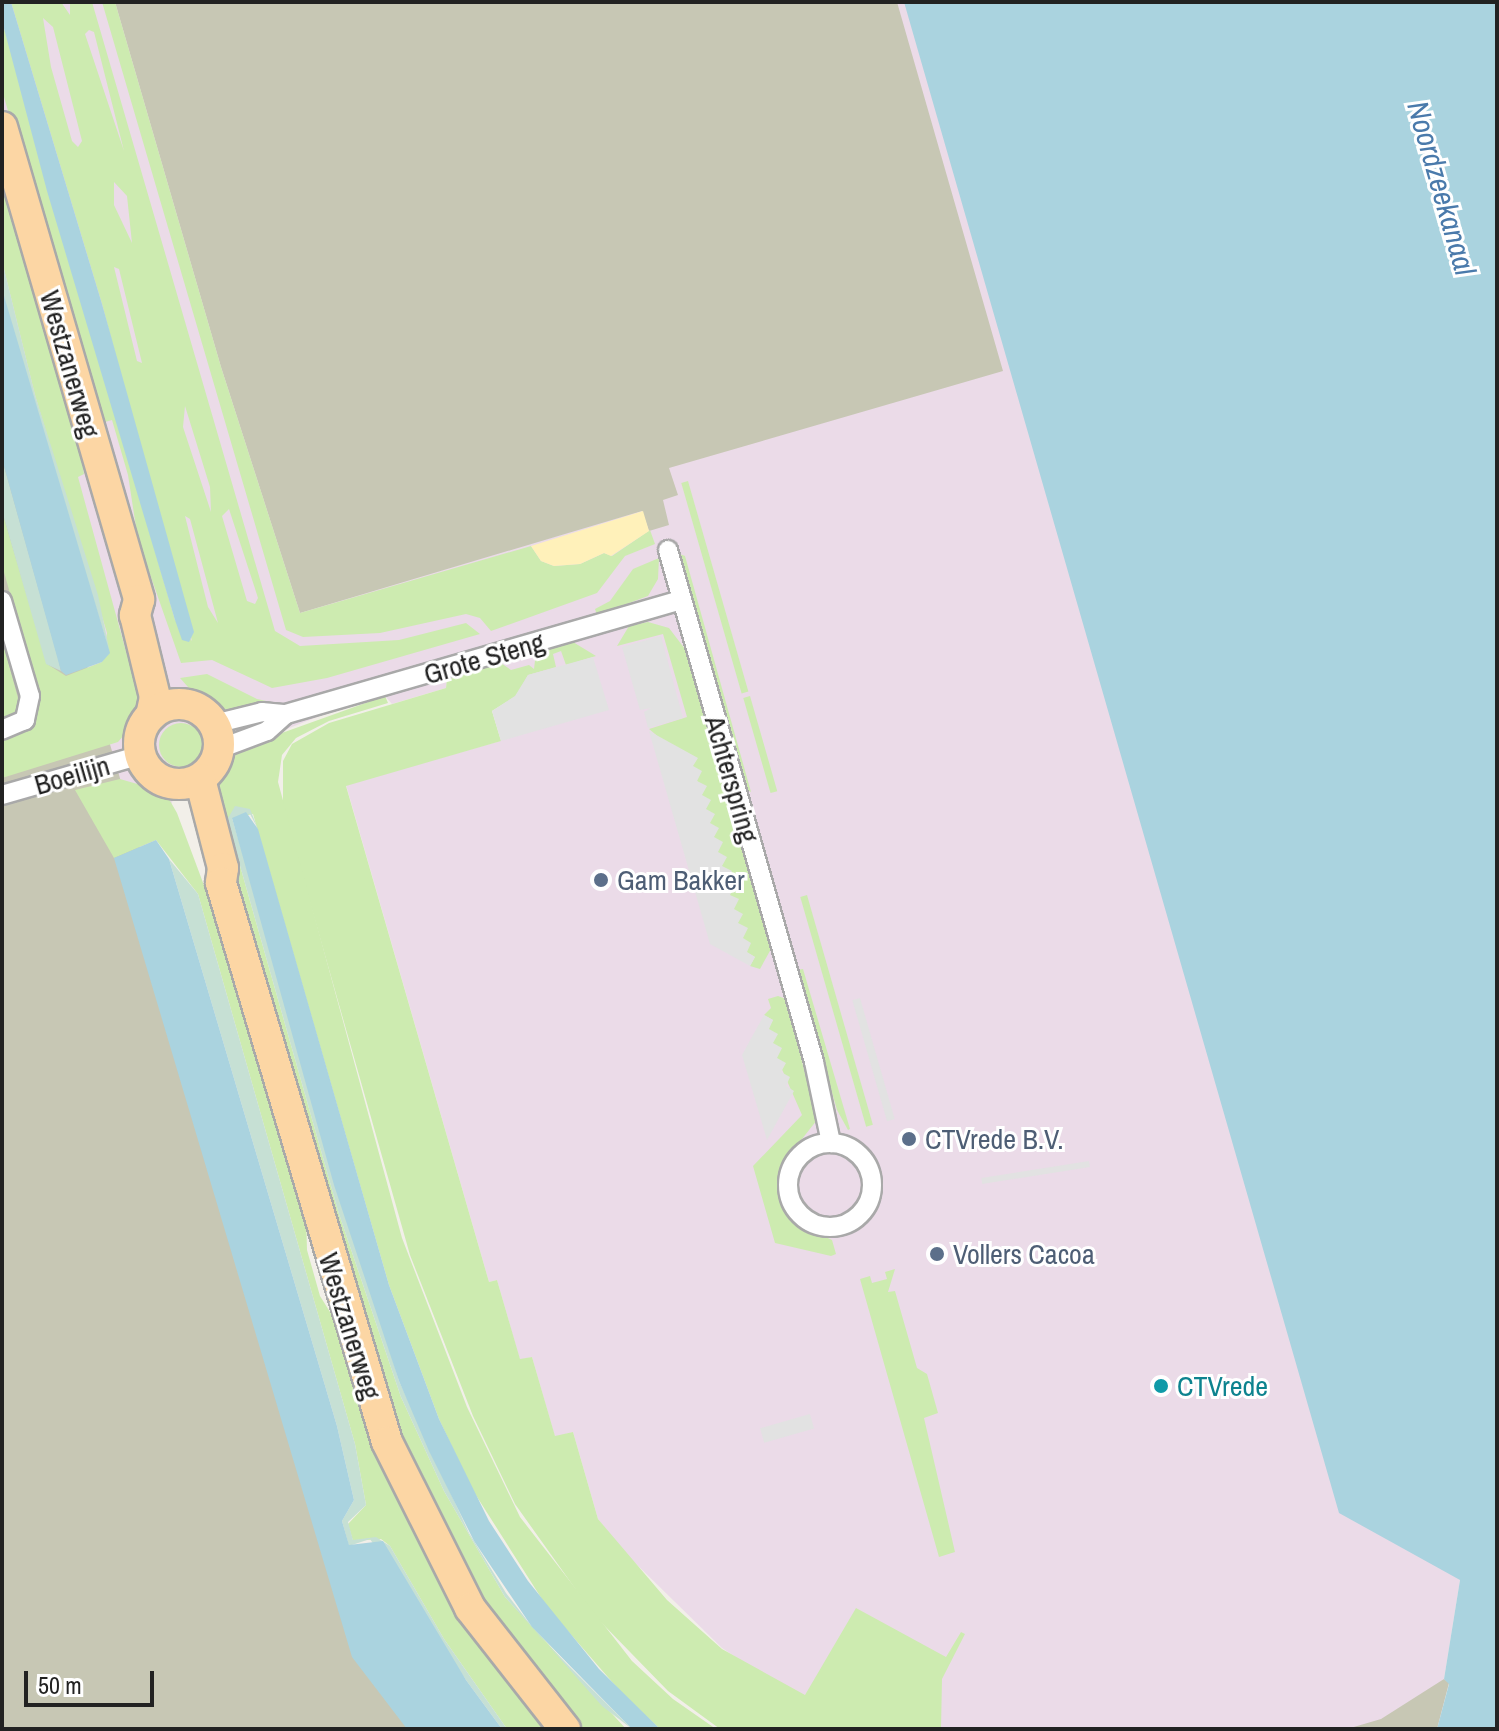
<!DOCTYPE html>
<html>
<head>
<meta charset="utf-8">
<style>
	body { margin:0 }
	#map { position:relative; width:1499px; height:1731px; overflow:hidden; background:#f2efe9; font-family:"Archivo Narrow",sans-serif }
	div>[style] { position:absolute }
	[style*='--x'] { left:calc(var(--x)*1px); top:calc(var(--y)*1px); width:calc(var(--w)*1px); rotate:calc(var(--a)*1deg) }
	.industrial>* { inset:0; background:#ebdbe8 }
	.construction>* { inset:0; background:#c7c7b4 }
	.grass>* { inset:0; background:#cdebb0; transform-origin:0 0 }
	.round { border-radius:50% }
	.wetland>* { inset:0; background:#c6e0d4 }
	.sand>* { inset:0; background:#fff1ba }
	.parking>* { inset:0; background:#e2e2e2; transform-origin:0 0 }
	.water>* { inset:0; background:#aad3df }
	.roads { filter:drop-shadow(2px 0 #a9a9a9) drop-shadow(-2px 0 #a9a9a9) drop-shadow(0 2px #a9a9a9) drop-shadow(0 -2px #a9a9a9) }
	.minor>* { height:18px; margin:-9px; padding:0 9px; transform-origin:9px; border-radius:9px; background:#fff }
	.minor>.ring { margin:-9px; padding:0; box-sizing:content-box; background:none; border:18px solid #fff; border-radius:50% }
	.primary>* { height:30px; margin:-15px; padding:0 15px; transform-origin:15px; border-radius:15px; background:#fcd6a4 }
	.primary>.ring { margin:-15px; padding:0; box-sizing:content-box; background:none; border:30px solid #fcd6a4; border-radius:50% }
	.dots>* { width:22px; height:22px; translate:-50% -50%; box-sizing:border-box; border:4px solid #fff; border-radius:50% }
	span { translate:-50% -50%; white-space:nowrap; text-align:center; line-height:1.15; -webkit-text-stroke:6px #fff; paint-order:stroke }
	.street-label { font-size:28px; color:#222 }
	.service-label { font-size:28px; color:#4e5e75 }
	.left { translate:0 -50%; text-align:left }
	.culture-label { font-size:28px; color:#0d838f }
	.water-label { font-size:30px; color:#4a7aab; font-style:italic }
	.frame { position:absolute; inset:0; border:4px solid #222; pointer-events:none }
	.scale { position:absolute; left:24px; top:1671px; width:130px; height:36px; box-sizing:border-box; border:4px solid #222; border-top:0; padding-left:10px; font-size:24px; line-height:28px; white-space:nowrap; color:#222; -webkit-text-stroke:6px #fff; paint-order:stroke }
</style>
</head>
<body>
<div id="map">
	<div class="industrial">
		<i style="clip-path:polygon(2px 2px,1011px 2px,1460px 1580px,1444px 1679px,1449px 1683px,1437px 1729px,845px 1729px,722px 1648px,626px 1554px,598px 1519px,573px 1432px,555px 1437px,532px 1357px,520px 1360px,497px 1280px,489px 1282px,346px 785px,500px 741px,511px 670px,447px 679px,446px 688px,392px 704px,385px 696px,330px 712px,259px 740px,233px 754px,215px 787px,173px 800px,156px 840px,2px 1729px)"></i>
	</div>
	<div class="construction">
		<i style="clip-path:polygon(115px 2px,897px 2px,1003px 371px,669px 468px,678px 495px,663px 500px,669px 525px,649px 531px,642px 511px,300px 613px,221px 367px)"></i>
		<i style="clip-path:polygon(2px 376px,378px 1658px,460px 1729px,2px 1729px)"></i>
		<i style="clip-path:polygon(1444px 1679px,1449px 1683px,1437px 1729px,1347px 1729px,1381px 1719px)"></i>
	</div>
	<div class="grass">
		<i style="clip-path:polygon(evenodd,11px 2px,61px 2px,70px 15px,70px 2px,92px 2px,275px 631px,300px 646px,399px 640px,466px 623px,480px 634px,327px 678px,272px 688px,212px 660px,181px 663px,138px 540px,128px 475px,112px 420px,105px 422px,78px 354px,2px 90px,2px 21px,175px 620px,192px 641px,102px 304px,11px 2px,43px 18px,53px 27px,82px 141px,78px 147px,72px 141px,51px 67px,43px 18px,11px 2px,89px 30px,94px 32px,124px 151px,85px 34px,89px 30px,11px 2px,114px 182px,127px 196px,132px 243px,114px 205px,114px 182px,11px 2px,114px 267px,119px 269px,142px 363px,137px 361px,114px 267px,11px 2px,185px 406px,210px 487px,211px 512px,183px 427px,185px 406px,11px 2px,229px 509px,258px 598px,255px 604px,247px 601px,222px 516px,229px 509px,11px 2px,185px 516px,190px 519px,218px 623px,208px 607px,185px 516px)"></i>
		<i style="clip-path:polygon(102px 2px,115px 2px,221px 367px,300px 613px,531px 546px,541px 561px,554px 566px,580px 564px,604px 553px,612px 556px,650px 530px,655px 544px,625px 556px,597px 593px,491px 631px,480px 618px,466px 614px,380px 633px,303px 637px,286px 630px)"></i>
		<i style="clip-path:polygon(2px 162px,75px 414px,84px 474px,78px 477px,143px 713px,118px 742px,2px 778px,2px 740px,34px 727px,40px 699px,2px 565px,2px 511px,47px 664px,66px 676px,102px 662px,107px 633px,35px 395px,2px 261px)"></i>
		<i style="left:688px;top:481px;width:219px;height:7px;rotate:74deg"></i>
		<i style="clip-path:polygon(677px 553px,685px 556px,751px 792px,745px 789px)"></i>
		<i style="clip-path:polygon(659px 558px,658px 579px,648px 596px,597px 615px,595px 609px,610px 601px,633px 569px)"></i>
		<i style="clip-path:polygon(648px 622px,669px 628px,685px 649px,771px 949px,760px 969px,750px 966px,755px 957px,746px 952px,693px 766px,649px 729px,687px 717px,663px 634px,617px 646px,629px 626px)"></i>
		<i style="clip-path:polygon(2px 639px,19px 702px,13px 716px,2px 720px)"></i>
		<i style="clip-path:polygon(573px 642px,596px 656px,566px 665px,561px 651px,553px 654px,556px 667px,528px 675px,516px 696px,492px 711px,501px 741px,346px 786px,489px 1282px,497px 1280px,520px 1359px,532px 1357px,555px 1436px,573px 1432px,598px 1519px,667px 1600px,722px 1649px,805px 1695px,856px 1608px,946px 1657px,961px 1632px,965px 1634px,942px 1679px,941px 1729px,720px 1729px,668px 1691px,594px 1615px,515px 1504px,473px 1416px,410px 1255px,283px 807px,283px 761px,292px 744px,329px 723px,446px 688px,447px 678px,501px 663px,511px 670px,529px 665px,534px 669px,536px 652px)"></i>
		<i style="clip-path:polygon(207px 674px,257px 699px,276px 703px,220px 710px,196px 696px,180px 678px)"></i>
		<i style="clip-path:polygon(385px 696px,388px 703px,329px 721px,296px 738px,282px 755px,278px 782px,402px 1238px,467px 1407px,520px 1517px,632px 1661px,673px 1699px,716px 1729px,660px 1729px,620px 1691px,547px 1607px,472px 1489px,439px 1419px,389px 1285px,253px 814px,227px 820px,339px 1214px,401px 1397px,444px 1491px,505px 1597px,626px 1729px,578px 1729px,489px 1617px,410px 1473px,286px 1070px,261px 960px,243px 922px,215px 787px,240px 748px)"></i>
		<i style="left:750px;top:696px;width:99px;height:7px;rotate:74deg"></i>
		<i class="round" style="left:159px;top:723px;width:44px;height:44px"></i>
		<i style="clip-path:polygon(120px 779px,165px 792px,177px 813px,230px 955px,306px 1215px,307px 1250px,320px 1296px,335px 1320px,392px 1484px,450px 1597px,548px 1729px,507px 1729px,444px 1639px,390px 1546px,381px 1539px,353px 1541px,348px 1524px,366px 1505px,355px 1444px,198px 894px,156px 840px,114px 858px,75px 790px)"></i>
		<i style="left:807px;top:895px;width:239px;height:7px;rotate:74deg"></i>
		<i style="clip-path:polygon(803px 969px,850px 1129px,848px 1130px,837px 1110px,797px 970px)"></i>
		<i style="clip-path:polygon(778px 996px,786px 999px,817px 1120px,783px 1163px,779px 1193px,792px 1221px,832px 1240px,836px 1254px,831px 1256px,775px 1243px,753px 1166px,802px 1115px,777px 1058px,768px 1029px,773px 1020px,764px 1015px,771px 1008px,768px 999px)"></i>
		<i style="clip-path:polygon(895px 1269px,888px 1292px,895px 1291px,917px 1368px,927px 1374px,938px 1413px,924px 1418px,955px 1552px,939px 1557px,860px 1279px,870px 1276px,872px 1283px,887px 1279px,885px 1272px)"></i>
	</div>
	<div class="wetland">
		<i style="clip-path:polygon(2px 261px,35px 395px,98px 595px,110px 653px,24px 374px,2px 289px)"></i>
		<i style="clip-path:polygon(2px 459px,58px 658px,61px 671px,46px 664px,2px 511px)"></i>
		<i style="clip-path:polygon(235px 806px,250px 809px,258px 829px,250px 814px,232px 818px,399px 1381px,469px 1533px,506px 1593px,539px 1636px,632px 1729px,602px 1706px,505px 1597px,444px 1491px,401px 1397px,339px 1214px,227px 820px)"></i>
		<i style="clip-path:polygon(169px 859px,198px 894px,355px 1444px,366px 1505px,348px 1522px,353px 1540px,376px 1537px,390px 1546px,444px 1639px,507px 1729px,502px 1729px,466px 1680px,370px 1539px,349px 1546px,342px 1521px,354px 1500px,337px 1426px)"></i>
	</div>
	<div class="sand">
		<i style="clip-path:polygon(643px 511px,649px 531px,611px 556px,604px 553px,580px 564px,554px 566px,541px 561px,531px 546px)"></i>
	</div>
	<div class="parking">
		<i style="clip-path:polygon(661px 636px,683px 718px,648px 728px,644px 712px,651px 708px,640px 710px,622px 647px)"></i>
		<i style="clip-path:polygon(593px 657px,609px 710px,501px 741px,492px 711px,515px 696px,528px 675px)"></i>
		<i style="clip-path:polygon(649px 731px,698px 758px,693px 766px,702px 771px,697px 781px,707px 786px,702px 795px,711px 800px,706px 809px,715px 814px,710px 823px,719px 828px,714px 837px,723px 842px,718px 852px,727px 857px,722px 866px,732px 871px,726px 881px,735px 886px,730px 895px,739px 899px,734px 909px,743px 914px,738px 923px,748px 928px,743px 938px,751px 943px,747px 952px,755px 957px,750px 966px,710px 944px)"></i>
		<i style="left:860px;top:998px;width:126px;height:8px;rotate:74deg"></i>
		<i style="clip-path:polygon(764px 1015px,773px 1020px,769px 1029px,778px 1034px,773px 1043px,782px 1048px,777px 1058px,786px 1063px,781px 1072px,790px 1077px,786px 1086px,794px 1091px,767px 1140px,742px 1055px)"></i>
		<i style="left:1089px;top:1161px;width:6px;height:109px;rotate:81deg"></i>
		<i style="left:810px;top:1414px;width:15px;height:52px;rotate:74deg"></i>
	</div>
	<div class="water">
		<i style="clip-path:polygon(2px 2px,11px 2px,102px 304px,194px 632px,189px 642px,182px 640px,175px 620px,47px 191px,2px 21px)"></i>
		<i style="clip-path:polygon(904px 2px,1497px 2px,1497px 1729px,1437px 1729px,1449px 1684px,1444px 1679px,1460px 1580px,1339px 1513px)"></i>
		<i style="clip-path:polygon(2px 289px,110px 653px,102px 662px,66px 675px,61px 671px,2px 459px)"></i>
		<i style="clip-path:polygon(246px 812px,258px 829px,389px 1285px,439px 1419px,489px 1521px,528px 1581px,599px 1669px,660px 1729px,632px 1729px,532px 1627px,474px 1541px,429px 1451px,399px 1381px,334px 1185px,232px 818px)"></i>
		<i style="clip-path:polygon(156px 840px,169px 859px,337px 1426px,354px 1500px,342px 1521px,349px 1545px,383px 1541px,466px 1680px,502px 1729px,407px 1729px,352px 1657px,114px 858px)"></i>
	</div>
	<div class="roads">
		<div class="minor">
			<i style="--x:668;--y:550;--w:532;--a:74.08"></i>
			<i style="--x:814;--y:1062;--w:83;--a:78.1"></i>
			<i style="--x:2;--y:601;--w:99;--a:73.6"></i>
			<i style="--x:30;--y:696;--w:25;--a:102"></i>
			<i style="--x:25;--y:720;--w:25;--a:157"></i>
			<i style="--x:214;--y:724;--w:49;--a:-14"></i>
			<i style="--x:262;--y:712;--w:24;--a:5"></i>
			<i style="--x:286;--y:714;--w:412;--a:-16.1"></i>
			<i style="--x:219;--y:749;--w:51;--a:-20.6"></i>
			<i style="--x:267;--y:731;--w:25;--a:-42"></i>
			<i style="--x:2;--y:795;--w:145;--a:-16.1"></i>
			<i class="ring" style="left:788px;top:1143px;width:66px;height:66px"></i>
		</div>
		<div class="primary">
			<i style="--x:2;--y:127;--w:492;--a:73.8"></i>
			<i style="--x:139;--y:600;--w:16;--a:105"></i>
			<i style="--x:135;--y:615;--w:84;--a:76.3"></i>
			<i style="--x:155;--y:697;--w:19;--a:102"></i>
			<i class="ring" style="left:139px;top:704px;width:50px;height:50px"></i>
			<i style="--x:200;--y:779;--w:92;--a:75.5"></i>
			<i style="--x:223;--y:868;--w:15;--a:98"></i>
			<i style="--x:221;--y:883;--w:583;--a:73.46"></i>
			<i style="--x:387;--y:1442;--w:186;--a:63.4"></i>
			<i style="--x:470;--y:1608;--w:154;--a:51.9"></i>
		</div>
	</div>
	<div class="dots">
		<i style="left:601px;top:880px;background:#5c6f8a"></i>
		<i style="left:909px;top:1139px;background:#5c6f8a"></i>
		<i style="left:937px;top:1254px;background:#5c6f8a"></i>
		<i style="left:1161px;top:1386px;background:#0f9aa8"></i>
	</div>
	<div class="street-label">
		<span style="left:70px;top:364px;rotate:74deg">Westzanerweg</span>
		<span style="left:484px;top:658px;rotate:-16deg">Grote Steng</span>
		<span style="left:72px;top:775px;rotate:-16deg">Boeilijn</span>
		<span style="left:732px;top:779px;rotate:74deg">Achterspring</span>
		<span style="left:350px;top:1326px;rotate:73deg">Westzanerweg</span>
	</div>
	<div class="service-label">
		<span class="left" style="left:617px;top:880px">Gam Bakker</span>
		<span class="left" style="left:925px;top:1139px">CTVrede B.V.</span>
		<span class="left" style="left:953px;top:1254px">Vollers Cacoa</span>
	</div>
	<div class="culture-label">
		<span class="left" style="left:1177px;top:1386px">CTVrede</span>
	</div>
	<div class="water-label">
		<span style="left:1442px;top:188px;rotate:74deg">Noordzeekanaal</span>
	</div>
	<div class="frame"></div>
	<div class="scale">50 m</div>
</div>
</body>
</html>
